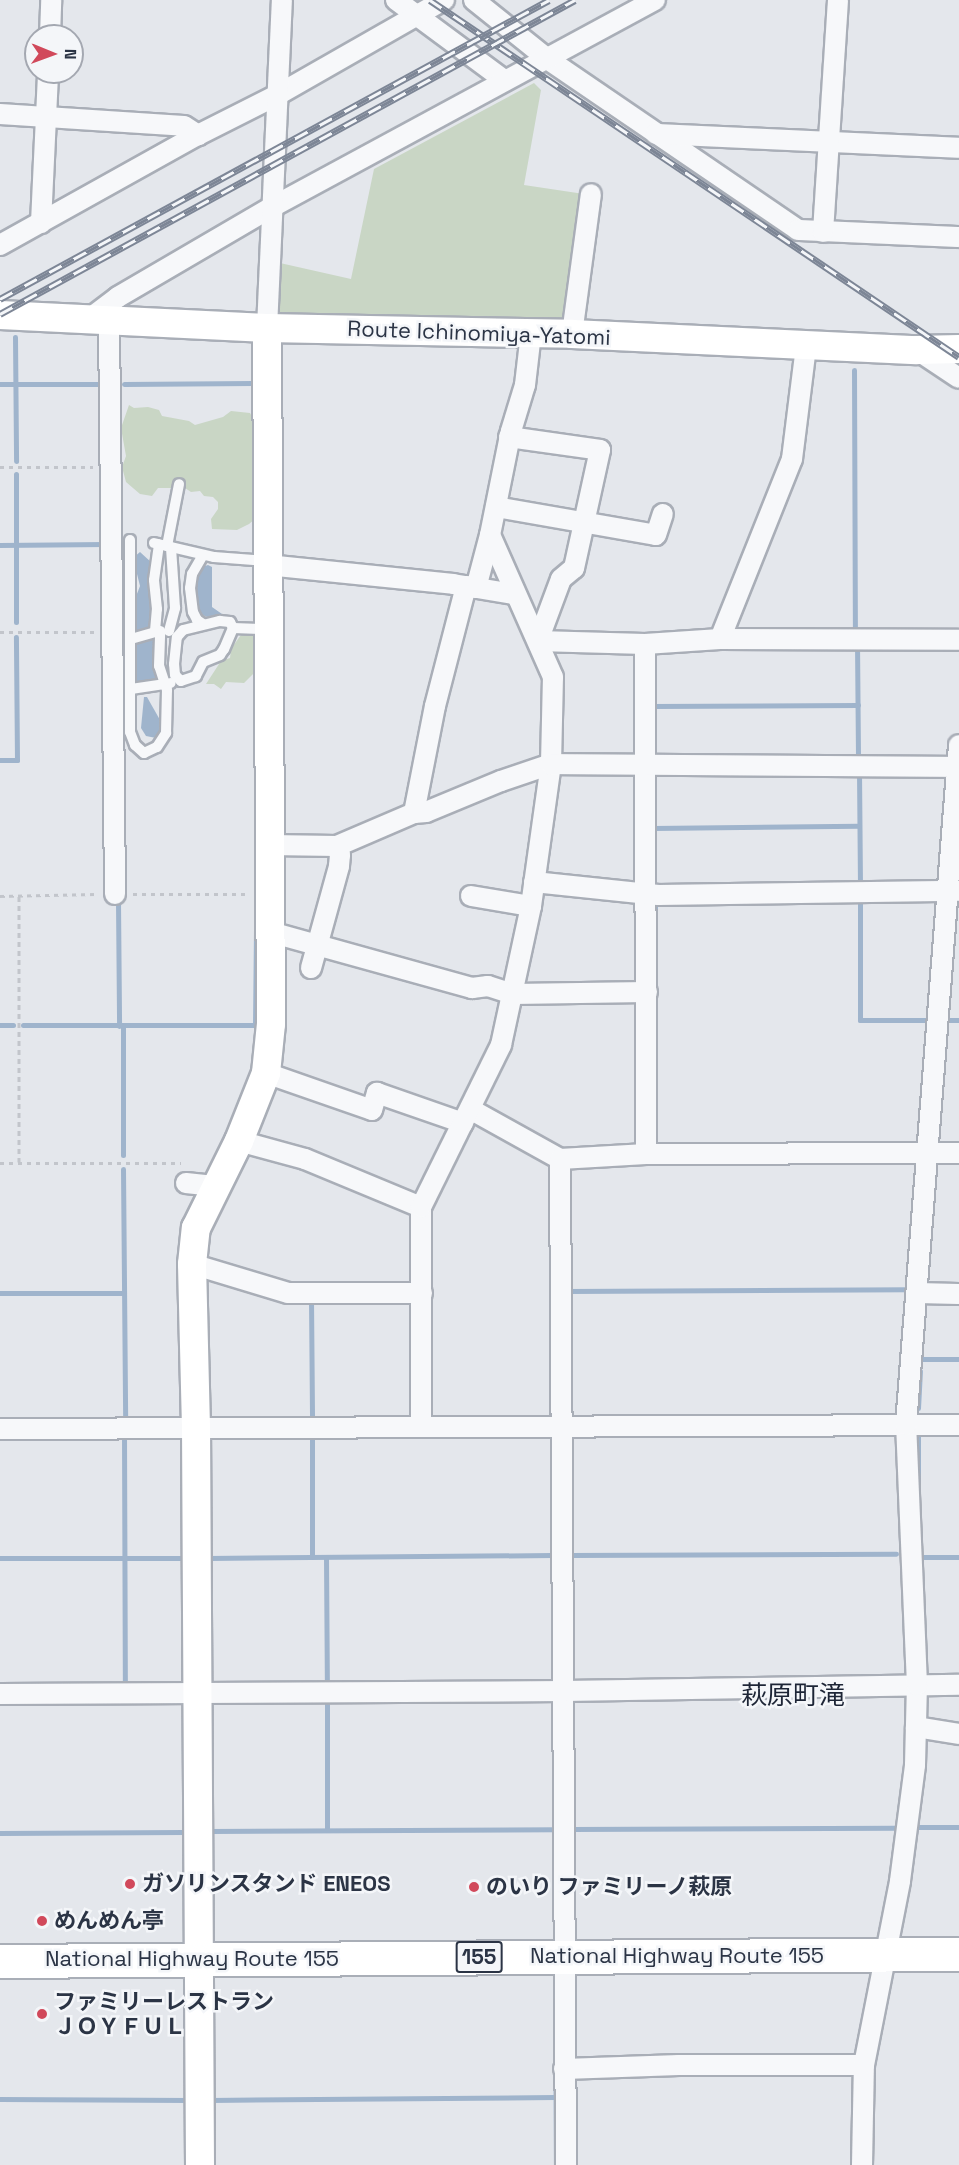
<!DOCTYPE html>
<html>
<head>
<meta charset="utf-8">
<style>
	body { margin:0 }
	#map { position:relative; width:959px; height:2165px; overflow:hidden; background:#e4e7ec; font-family:"Space Grotesk","Noto Sans JP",sans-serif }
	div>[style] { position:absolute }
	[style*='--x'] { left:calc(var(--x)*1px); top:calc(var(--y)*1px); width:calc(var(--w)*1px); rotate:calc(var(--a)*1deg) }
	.green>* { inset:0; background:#c9d6c5 }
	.water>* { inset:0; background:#9fb4cc }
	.stream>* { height:5px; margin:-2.5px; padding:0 2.5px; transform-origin:2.5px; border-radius:2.5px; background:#9fb4cc }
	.path>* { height:3px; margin-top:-1.5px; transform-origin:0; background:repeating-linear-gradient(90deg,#c2c5cb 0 4.5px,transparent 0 9px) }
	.roads { filter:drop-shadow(2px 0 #a9aeb7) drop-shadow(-2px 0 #a9aeb7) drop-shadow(0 2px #a9aeb7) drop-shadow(0 -2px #a9aeb7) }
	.lane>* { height:10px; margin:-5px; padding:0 5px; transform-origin:5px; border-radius:5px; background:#f7f8fa }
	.street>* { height:20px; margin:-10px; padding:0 10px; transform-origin:10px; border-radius:10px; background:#f7f8fa }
	.secondary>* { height:28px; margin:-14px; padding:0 14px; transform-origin:14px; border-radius:14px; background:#fff }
	.highway>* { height:33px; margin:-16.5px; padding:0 16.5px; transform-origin:16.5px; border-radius:16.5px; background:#fff }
	.rail>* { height:7px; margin-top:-3.5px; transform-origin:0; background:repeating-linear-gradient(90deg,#f4f6f9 0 14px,#7d8696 0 28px); box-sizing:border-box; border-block:2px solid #7d8696 }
	.dots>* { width:16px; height:16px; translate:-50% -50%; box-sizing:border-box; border:3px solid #f4f6f9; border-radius:50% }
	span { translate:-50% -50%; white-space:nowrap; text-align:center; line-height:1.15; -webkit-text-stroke:5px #f4f6f9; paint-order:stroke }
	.shield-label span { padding:2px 4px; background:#f4f6f9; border:2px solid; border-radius:4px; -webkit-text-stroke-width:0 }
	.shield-label { font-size:21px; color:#2b3445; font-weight:700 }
	.street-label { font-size:22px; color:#2b3445 }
	.poi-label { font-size:22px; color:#2b3445; font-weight:700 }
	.left { translate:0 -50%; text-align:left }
	.quarter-label { font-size:26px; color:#1d2536 }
	.north { position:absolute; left:24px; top:24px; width:60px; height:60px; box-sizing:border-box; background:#f4f6f9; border:2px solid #a4a8b1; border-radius:50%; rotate:91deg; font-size:16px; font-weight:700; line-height:24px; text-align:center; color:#2b3445 }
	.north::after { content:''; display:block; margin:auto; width:21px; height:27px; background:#d1495b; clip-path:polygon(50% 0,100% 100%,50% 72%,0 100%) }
</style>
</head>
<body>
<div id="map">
	<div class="green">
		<i style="clip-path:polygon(534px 83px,541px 90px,524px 185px,584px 194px,566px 323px,281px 318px,278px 313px,280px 263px,351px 279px,374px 169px)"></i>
		<i style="clip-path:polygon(129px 405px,134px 408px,148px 407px,159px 410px,162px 416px,189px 421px,195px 425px,223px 417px,231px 411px,250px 413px,255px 422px,257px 503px,253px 512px,255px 519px,249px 524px,237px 530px,212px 529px,211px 519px,218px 509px,218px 502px,213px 497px,204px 496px,200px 491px,191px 492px,185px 488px,158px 488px,152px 496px,140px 494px,126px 482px,122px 467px,126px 456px,121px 428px)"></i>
		<i style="clip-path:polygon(243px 632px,259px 637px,257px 670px,244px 683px,226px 682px,221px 689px,214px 684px,206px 684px,221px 661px,230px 658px,231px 649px)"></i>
	</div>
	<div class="water">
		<i style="clip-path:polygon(140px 552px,152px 563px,148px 588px,152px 595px,152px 626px,139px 631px,135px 629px,135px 599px,140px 586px,133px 558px)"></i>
		<i style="clip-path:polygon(208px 565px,212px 567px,212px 607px,222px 614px,207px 617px,198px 613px,194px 597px,196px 576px,202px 567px)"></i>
		<i style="clip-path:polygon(156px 636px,159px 678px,156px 683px,139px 684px,135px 680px,137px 644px,140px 640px)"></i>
		<i style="clip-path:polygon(144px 697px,147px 697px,160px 720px,161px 727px,156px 738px,146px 736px,141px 728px)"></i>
	</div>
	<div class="stream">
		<i style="--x:15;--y:337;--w:124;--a:89.5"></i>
		<i style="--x:854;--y:370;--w:264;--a:89.8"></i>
		<i style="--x:0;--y:384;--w:104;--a:0"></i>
		<i style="--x:124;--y:384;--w:129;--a:-0.4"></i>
		<i style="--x:0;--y:545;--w:106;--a:-0.5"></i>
		<i style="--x:16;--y:622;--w:148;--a:-90"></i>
		<i style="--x:857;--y:642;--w:120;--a:89.5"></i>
		<i style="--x:652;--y:706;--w:206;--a:-0.3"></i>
		<i style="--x:0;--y:760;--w:17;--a:0"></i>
		<i style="--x:17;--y:760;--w:123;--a:-90.5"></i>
		<i style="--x:859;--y:771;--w:117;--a:89.5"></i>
		<i style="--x:653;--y:828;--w:206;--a:-0.6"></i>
		<i style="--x:860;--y:897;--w:123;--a:90"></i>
		<i style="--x:860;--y:1020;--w:99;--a:0"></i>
		<i style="--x:118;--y:901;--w:125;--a:89.5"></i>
		<i style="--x:655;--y:923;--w:24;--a:-90"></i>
		<i style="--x:0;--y:1025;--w:13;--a:0"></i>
		<i style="--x:23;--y:1025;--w:232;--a:0"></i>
		<i style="--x:255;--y:1025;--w:97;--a:-89.4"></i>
		<i style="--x:123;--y:1026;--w:129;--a:90"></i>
		<i style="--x:123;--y:1169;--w:254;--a:89.5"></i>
		<i style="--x:567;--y:1291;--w:341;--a:-0.3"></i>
		<i style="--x:0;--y:1293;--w:124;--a:0"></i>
		<i style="--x:311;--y:1299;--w:123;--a:89.5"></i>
		<i style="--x:921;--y:1359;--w:38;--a:0"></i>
		<i style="--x:918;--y:1408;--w:37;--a:-87"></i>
		<i style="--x:918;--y:1432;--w:51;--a:90"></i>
		<i style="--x:124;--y:1433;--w:255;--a:89.8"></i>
		<i style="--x:312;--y:1434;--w:123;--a:90"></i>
		<i style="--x:553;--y:1538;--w:146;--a:90"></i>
		<i style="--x:570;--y:1555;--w:326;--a:-0.2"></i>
		<i style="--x:326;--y:1557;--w:130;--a:89.6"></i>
		<i style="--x:919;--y:1557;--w:40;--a:0"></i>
		<i style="--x:0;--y:1558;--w:185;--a:0"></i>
		<i style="--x:208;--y:1558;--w:344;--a:-0.5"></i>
		<i style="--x:919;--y:1827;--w:40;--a:0"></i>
		<i style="--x:572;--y:1829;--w:324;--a:-0.2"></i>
		<i style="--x:327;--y:1830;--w:131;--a:-90"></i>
		<i style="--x:210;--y:1831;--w:345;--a:-0.3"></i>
		<i style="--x:0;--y:1833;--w:184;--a:-0.3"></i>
		<i style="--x:555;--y:1987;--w:178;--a:89.7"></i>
		<i style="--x:0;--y:2099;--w:190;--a:0.3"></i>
		<i style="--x:210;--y:2100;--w:345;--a:-0.5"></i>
	</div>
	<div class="path">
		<i style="--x:0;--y:467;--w:93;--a:0"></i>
		<i style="--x:0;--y:632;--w:94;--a:0"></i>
		<i style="--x:133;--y:894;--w:113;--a:0"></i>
		<i style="--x:0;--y:896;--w:96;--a:-1.2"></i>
		<i style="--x:19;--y:1162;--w:266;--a:-90"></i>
		<i style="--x:0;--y:1163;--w:181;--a:0"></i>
	</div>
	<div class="roads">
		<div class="lane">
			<i style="--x:130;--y:540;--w:192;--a:90"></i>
			<i style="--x:130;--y:732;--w:14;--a:69"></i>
			<i style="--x:135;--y:745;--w:12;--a:42"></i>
			<i style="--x:144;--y:753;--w:14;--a:-25"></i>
			<i style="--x:157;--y:747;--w:17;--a:-57"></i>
			<i style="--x:166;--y:733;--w:43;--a:-88.7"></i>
			<i style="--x:167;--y:690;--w:25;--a:-108"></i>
			<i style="--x:159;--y:666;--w:35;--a:-88"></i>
			<i style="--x:154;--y:543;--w:62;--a:13.1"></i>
			<i style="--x:214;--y:557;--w:53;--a:4.3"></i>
			<i style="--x:167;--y:546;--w:63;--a:-79"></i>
			<i style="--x:203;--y:555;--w:22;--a:120"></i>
			<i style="--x:192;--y:574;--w:14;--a:98"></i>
			<i style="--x:190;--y:588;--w:24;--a:83"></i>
			<i style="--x:193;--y:612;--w:9;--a:63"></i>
			<i style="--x:197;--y:620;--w:7;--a:34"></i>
			<i style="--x:220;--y:621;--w:10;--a:6"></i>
			<i style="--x:230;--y:622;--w:7;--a:63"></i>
			<i style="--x:233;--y:628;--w:23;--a:113"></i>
			<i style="--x:224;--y:649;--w:7;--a:124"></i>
			<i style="--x:220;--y:655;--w:18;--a:158"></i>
			<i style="--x:203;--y:662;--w:16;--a:117"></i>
			<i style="--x:196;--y:676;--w:16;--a:162"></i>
			<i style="--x:181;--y:681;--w:8;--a:-135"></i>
			<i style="--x:175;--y:675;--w:11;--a:-95"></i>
			<i style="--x:174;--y:664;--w:27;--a:-84"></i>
			<i style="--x:177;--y:637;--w:9;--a:-49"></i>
			<i style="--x:183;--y:630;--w:38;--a:-14"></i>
			<i style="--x:233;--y:628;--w:34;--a:2"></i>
			<i style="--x:155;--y:631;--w:22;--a:-85"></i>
			<i style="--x:157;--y:609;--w:29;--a:-96"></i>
			<i style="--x:154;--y:580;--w:36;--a:-82"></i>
			<i style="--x:169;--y:631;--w:24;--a:-75"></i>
			<i style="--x:175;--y:608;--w:61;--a:-93.8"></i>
			<i style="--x:131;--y:639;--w:29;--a:-16"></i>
			<i style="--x:131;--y:689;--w:40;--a:-8.5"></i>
		</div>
		<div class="street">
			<i style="--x:396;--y:0;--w:134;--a:36.5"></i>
			<i style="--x:474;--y:0;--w:96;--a:38.7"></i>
			<i style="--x:549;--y:60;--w:301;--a:34.3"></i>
			<i style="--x:798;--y:230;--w:161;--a:2.5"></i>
			<i style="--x:50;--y:36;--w:36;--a:-88"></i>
			<i style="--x:0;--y:114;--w:184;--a:3.7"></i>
			<i style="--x:184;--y:126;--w:17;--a:33"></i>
			<i style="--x:656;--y:134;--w:303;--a:2.6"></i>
			<i style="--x:41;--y:223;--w:151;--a:-87.3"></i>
			<i style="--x:823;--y:232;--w:232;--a:-86.3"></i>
			<i style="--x:0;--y:245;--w:227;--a:-29.1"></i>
			<i style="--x:198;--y:135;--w:91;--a:-26.8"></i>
			<i style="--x:279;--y:94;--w:190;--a:-29.7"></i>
			<i style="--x:89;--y:319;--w:36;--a:-37"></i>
			<i style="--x:118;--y:297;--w:181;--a:-30.3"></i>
			<i style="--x:274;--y:206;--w:433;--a:-28.4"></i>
			<i style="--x:109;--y:320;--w:574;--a:89.4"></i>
			<i style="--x:267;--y:328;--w:328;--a:-87.4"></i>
			<i style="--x:572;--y:334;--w:141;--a:-82.3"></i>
			<i style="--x:917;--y:350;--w:50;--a:33.7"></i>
			<i style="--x:509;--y:437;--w:92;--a:8.1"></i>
			<i style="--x:600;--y:450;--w:121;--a:102.4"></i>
			<i style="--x:574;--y:568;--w:17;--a:140"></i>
			<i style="--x:561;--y:579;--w:66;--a:110.4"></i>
			<i style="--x:538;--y:641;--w:107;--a:1.6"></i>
			<i style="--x:645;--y:644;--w:75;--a:-3.8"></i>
			<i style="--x:720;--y:639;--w:239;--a:0.2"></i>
			<i style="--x:496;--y:507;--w:162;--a:9.9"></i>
			<i style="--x:656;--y:535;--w:22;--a:-72"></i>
			<i style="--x:267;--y:565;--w:187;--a:5.8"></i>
			<i style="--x:453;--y:584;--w:62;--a:9.3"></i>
			<i style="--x:476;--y:588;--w:55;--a:-75.2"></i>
			<i style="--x:720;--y:639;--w:194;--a:-68.2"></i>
			<i style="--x:792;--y:459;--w:114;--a:-82.9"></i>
			<i style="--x:645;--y:644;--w:510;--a:89.89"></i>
			<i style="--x:414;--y:813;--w:109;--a:-78.9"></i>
			<i style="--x:435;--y:706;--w:124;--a:-75.5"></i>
			<i style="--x:269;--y:845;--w:68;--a:0.8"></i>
			<i style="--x:337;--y:846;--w:84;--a:-23.2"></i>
			<i style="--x:414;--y:813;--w:12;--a:-5"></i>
			<i style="--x:426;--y:812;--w:81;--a:-22.5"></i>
			<i style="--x:501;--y:781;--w:53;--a:-18.8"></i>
			<i style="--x:551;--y:764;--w:87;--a:-88.7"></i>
			<i style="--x:553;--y:677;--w:155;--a:-113.9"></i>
			<i style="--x:490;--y:535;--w:106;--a:-78.6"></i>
			<i style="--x:511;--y:431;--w:48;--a:-73.1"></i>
			<i style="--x:525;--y:385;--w:52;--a:-83.4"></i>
			<i style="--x:534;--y:882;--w:125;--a:6"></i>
			<i style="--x:658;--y:895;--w:301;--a:-0.8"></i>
			<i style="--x:471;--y:896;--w:61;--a:9.5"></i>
			<i style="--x:270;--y:932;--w:210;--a:15.5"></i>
			<i style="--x:472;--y:988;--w:16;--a:-7"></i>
			<i style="--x:488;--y:986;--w:26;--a:18"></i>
			<i style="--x:513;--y:994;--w:134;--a:-0.9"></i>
			<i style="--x:311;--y:968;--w:106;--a:-74.6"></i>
			<i style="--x:339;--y:866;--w:11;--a:-85"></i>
			<i style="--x:340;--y:855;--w:9;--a:-108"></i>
			<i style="--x:266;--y:1073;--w:112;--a:19.2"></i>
			<i style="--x:372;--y:1110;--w:18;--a:-74"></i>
			<i style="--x:377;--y:1093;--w:91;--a:19.2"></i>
			<i style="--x:470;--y:1109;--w:103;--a:29.1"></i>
			<i style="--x:560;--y:1159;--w:86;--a:-3.3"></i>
			<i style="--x:646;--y:1154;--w:313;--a:-0.2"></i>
			<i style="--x:239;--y:1141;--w:68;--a:15.3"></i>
			<i style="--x:305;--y:1159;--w:126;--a:22.5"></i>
			<i style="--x:560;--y:1159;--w:1006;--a:89.66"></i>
			<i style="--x:186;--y:1183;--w:19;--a:6"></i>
			<i style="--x:205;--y:1185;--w:10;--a:24"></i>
			<i style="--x:192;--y:1264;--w:100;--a:16.8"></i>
			<i style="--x:288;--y:1293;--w:134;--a:0"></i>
			<i style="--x:917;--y:1293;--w:42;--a:1.4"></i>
			<i style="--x:421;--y:1427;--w:220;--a:-90"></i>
			<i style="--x:421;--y:1207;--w:181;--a:-63.7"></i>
			<i style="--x:501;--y:1045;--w:142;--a:-77.8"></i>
			<i style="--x:531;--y:906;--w:143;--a:-82"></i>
			<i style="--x:551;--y:764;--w:406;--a:0.4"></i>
			<i style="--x:0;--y:1429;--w:959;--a:-0.24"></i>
			<i style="--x:0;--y:1694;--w:564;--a:-0.3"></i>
			<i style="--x:564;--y:1691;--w:395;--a:-0.9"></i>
			<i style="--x:916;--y:1727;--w:44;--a:9.2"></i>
			<i style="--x:564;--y:2069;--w:115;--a:-2"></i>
			<i style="--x:679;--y:2065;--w:185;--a:0"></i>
			<i style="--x:862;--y:2165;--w:100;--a:-88.9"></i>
			<i style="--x:864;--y:2065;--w:187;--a:-78.9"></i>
			<i style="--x:900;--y:1881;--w:117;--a:-82.6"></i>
			<i style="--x:915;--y:1765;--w:80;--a:-88.6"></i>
			<i style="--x:917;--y:1685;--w:260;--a:-92.4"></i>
			<i style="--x:906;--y:1425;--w:682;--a:-85.54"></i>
		</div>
		<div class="secondary">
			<i style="--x:0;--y:315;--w:267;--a:2.8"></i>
			<i style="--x:267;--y:328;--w:305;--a:1.1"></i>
			<i style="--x:572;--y:334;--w:345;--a:2.7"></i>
			<i style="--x:917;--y:350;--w:42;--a:-1.4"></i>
			<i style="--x:200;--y:2165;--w:737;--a:-90.31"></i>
			<i style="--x:196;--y:1428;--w:164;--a:-91.4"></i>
			<i style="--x:192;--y:1264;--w:36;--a:-84"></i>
			<i style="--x:196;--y:1228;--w:97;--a:-63.7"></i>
			<i style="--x:239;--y:1141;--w:73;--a:-68.3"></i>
			<i style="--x:266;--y:1073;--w:49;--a:-84.2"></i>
			<i style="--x:271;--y:1024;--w:696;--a:-90.33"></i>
		</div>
		<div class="highway">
			<i style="--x:0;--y:1961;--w:959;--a:-0.42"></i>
		</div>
	</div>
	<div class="rail">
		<i style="--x:430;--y:0;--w:638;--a:34.01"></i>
		<i style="--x:0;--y:299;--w:625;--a:-28.57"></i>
		<i style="--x:0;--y:314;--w:655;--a:-28.64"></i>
	</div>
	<div class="dots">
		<i style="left:130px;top:1884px;background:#d1495b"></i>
		<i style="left:474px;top:1887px;background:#d1495b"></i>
		<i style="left:42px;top:1921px;background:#d1495b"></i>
		<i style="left:42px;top:2014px;background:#d1495b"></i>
	</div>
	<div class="shield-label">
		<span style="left:479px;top:1957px">155</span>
	</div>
	<div class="street-label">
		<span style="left:479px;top:333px;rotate:2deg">Route Ichinomiya-Yatomi</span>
		<span style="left:677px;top:1956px">National Highway Route 155</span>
		<span style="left:192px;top:1959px">National Highway Route 155</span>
	</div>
	<div class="poi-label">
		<span class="left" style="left:142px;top:1884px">ガソリンスタンド ENEOS</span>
		<span class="left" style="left:486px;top:1887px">のいり ファミリーノ萩原</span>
		<span class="left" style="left:54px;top:1921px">めんめん亭</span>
		<span class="left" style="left:54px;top:2014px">ファミリーレストラン<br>ＪＯＹＦＵＬ</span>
	</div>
	<div class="quarter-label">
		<span style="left:793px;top:1696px">萩原町滝</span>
	</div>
	<div class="north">N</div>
</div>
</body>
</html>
